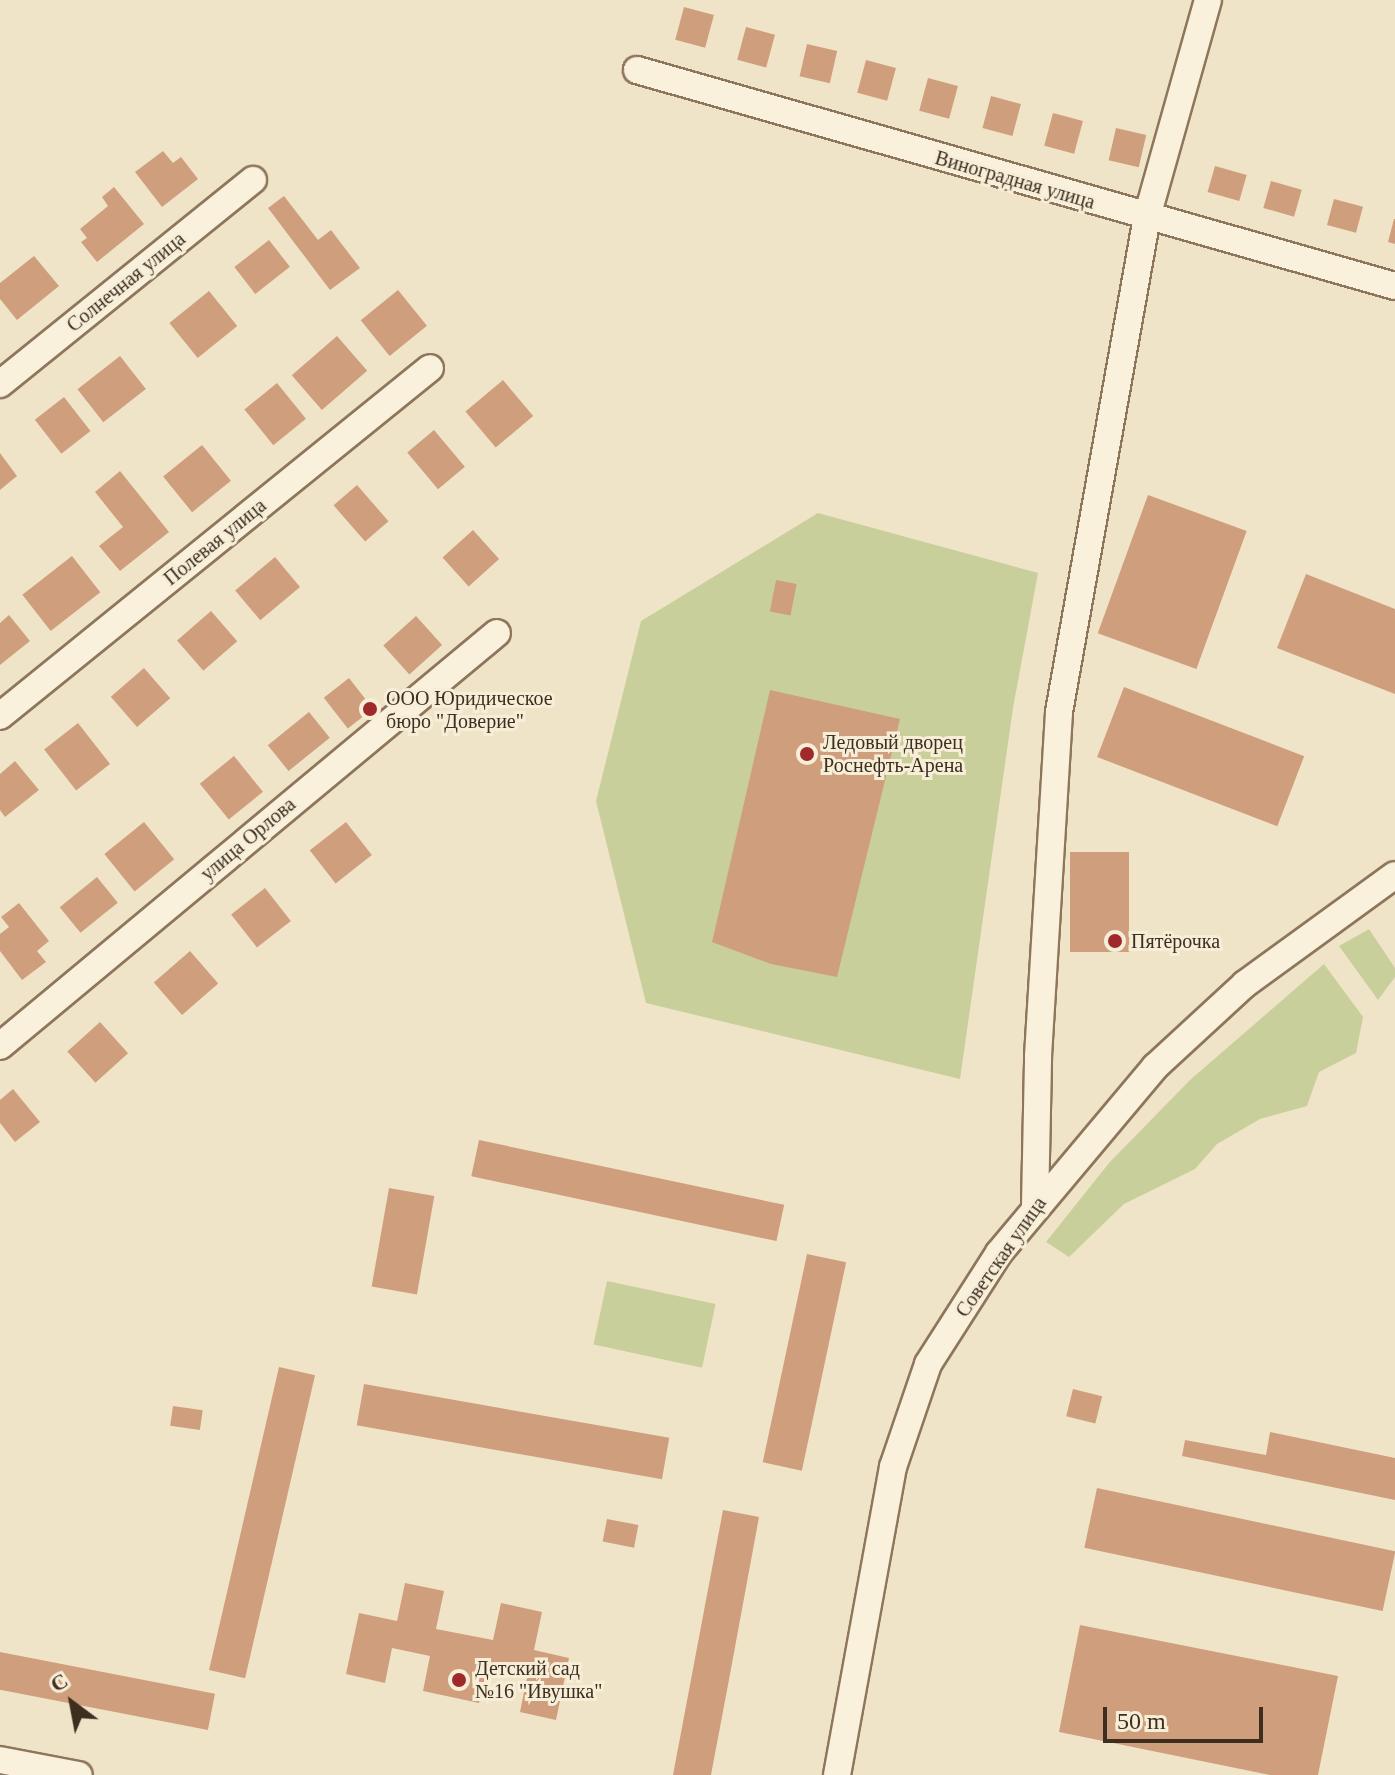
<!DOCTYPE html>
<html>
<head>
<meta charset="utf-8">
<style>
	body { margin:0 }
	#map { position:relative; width:1395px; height:1775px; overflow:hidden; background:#f0e4c8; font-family:"Times New Roman",serif }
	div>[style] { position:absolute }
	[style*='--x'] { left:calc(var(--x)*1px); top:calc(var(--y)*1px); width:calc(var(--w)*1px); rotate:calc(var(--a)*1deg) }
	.green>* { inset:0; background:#c9cf9b; transform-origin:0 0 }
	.building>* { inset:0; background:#cf9f7d; transform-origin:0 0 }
	.roads { filter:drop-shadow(2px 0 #8d765c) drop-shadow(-2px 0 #8d765c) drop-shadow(0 2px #8d765c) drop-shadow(0 -2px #8d765c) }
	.minor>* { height:26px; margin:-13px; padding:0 13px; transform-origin:13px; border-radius:13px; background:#faf1dc }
	.dots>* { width:22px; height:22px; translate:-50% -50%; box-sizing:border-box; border:4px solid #f7eed8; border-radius:50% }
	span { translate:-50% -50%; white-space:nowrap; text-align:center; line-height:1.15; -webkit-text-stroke:6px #f7eed8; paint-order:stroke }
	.street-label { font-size:20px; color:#3d2e20 }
	.poi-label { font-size:20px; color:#3d2e20 }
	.left { translate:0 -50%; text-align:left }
	.north { position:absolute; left:32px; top:1663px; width:80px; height:80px; -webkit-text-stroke:6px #f7eed8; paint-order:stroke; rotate:328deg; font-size:22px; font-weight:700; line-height:32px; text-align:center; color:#3d2e20 }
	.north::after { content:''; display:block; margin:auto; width:28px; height:36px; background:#3d2e20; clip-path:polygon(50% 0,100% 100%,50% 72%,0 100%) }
	.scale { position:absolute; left:1103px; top:1707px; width:160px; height:36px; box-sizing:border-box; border:4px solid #3d2e20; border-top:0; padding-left:10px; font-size:24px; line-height:28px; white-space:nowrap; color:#3d2e20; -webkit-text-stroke:6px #f7eed8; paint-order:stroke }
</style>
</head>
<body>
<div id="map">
	<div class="green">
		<i style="clip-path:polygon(818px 513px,1038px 573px,1013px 708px,960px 1079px,646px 1003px,596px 801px,641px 621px)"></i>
		<i style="clip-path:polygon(1369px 929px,1395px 968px,1395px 977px,1378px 1000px,1339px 946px)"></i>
		<i style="clip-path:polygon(1324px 964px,1363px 1017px,1356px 1053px,1319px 1072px,1307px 1106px,1260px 1119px,1217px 1144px,1195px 1169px,1124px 1204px,1069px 1257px,1046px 1242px,1109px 1163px,1190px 1080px)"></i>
		<i style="left:607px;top:1281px;width:111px;height:65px;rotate:12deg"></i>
	</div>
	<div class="building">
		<i style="left:684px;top:7px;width:31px;height:34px;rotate:15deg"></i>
		<i style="left:746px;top:27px;width:30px;height:34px;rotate:15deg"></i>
		<i style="left:807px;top:44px;width:31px;height:33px;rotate:13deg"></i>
		<i style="left:866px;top:60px;width:31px;height:34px;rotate:15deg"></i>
		<i style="left:928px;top:78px;width:31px;height:34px;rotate:15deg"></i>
		<i style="left:991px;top:96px;width:31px;height:33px;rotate:15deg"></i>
		<i style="left:1053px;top:113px;width:31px;height:34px;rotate:15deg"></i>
		<i style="left:1116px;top:128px;width:31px;height:33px;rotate:13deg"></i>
		<i style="clip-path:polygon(163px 151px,173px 163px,181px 157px,198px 179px,162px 207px,135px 172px)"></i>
		<i style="left:1215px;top:166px;width:33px;height:27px;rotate:16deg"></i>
		<i style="left:1271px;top:181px;width:32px;height:28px;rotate:16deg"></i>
		<i style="clip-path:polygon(114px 187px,144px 224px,97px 262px,81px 242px,87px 238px,80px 229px,108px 206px,102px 197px)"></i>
		<i style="clip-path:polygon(284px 196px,318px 240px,331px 230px,360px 268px,330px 290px,268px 208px)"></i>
		<i style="left:1334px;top:199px;width:30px;height:27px;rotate:15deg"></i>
		<i style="clip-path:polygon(1394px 219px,1395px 219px,1395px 244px,1388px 242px)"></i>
		<i style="left:269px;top:240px;width:34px;height:44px;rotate:52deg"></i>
		<i style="clip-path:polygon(34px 256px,59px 286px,17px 320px,0 299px,0 283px)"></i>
		<i style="left:398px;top:290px;width:46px;height:48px;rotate:51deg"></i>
		<i style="left:209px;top:291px;width:45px;height:51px;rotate:51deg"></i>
		<i style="left:337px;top:336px;width:46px;height:60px;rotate:49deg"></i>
		<i style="left:120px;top:356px;width:42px;height:54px;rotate:52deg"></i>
		<i style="left:503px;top:380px;width:47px;height:49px;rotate:50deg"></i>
		<i style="left:277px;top:383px;width:46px;height:42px;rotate:51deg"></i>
		<i style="left:64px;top:397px;width:43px;height:37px;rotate:52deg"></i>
		<i style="left:434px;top:430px;width:48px;height:35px;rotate:50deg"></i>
		<i style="left:202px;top:445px;width:46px;height:50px;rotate:51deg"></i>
		<i style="clip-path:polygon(0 453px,17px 476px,0 490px)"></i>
		<i style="clip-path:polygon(120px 471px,169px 532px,120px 571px,99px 546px,123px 527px,95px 492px)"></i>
		<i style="left:357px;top:485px;width:48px;height:31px;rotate:49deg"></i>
		<i style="left:1148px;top:495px;width:105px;height:147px;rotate:20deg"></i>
		<i style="left:473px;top:530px;width:39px;height:41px;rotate:48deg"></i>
		<i style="left:72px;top:556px;width:46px;height:63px;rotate:52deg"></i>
		<i style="left:275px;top:557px;width:39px;height:52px;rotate:50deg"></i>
		<i style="clip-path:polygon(1306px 574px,1395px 609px,1395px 694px,1277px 648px)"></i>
		<i style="left:776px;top:580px;width:21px;height:32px;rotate:11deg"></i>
		<i style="left:211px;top:611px;width:40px;height:45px;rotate:49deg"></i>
		<i style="clip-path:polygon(9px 615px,30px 641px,0 665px,0 623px)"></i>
		<i style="left:416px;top:616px;width:39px;height:44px;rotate:48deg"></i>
		<i style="left:144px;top:668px;width:40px;height:44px;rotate:49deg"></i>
		<i style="left:349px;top:678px;width:39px;height:32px;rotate:52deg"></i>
		<i style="left:1124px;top:687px;width:193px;height:75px;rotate:21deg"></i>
		<i style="clip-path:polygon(770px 690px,900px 719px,837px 977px,771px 964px,712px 942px)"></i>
		<i style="left:309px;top:712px;width:33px;height:53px;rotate:51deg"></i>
		<i style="left:78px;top:723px;width:52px;height:43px;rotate:52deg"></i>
		<i style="left:234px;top:756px;width:46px;height:44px;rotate:51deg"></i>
		<i style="clip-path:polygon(15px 761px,39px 790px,5px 817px,0 810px,0 774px)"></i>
		<i style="left:144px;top:822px;width:48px;height:51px;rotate:51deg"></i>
		<i style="left:346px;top:822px;width:42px;height:46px;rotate:52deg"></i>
		<i style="left:1070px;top:852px;width:59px;height:100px"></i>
		<i style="left:97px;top:877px;width:33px;height:48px;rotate:51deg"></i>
		<i style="left:265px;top:888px;width:42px;height:43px;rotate:52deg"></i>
		<i style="clip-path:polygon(19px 903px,49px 941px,37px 951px,46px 962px,22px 980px,0 951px,0 934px,9px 927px,1px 917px)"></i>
		<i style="left:190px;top:951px;width:43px;height:48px;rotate:49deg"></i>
		<i style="left:100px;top:1022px;width:42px;height:44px;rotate:48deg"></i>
		<i style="clip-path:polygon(13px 1089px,40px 1122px,15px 1142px,0 1123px,0 1100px)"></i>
		<i style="left:479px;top:1140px;width:312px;height:37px;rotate:12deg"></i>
		<i style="left:389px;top:1188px;width:46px;height:100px;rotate:10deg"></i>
		<i style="left:807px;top:1254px;width:40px;height:213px;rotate:12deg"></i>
		<i style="left:279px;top:1367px;width:37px;height:311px;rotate:13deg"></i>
		<i style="left:364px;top:1384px;width:310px;height:42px;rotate:10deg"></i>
		<i style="left:1073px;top:1389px;width:30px;height:28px;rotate:14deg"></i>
		<i style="left:173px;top:1406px;width:30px;height:20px;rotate:8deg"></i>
		<i style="clip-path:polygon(1270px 1432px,1395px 1458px,1395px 1500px,1182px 1456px,1185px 1440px,1266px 1455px)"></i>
		<i style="left:1097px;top:1488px;width:305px;height:61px;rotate:12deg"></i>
		<i style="clip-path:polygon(723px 1510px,759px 1517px,731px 1669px,711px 1775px,673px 1775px)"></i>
		<i style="left:607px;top:1519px;width:32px;height:23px;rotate:11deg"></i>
		<i style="clip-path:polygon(405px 1583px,444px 1591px,436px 1629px,493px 1640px,501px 1603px,542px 1612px,534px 1650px,569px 1658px,556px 1720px,520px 1712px,527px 1677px,487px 1668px,479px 1703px,423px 1691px,430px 1656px,392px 1648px,385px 1683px,346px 1674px,359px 1613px,397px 1621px)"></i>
		<i style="clip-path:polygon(1080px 1625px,1338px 1676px,1318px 1775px,1270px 1775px,1059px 1732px)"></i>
		<i style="left:0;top:1652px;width:219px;height:37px;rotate:11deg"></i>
	</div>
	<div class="roads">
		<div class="minor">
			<i style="--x:637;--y:70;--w:788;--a:15.91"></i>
			<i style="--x:0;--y:384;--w:325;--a:-38.9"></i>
			<i style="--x:0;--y:716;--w:553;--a:-38.98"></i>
			<i style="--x:0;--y:1046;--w:646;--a:-39.73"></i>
			<i style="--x:1035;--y:1205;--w:149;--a:-88.8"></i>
			<i style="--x:1038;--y:1056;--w:345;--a:-86.5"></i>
			<i style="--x:1059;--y:712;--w:503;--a:-79.92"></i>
			<i style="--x:1147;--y:217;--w:225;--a:-74.3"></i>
			<i style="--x:0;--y:1760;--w:80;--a:10.8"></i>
			<i style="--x:837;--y:1775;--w:313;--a:-79.7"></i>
			<i style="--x:893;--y:1467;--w:109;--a:-71.2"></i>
			<i style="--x:928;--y:1364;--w:132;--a:-57.4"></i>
			<i style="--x:999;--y:1253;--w:243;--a:-50"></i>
			<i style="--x:1155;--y:1067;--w:122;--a:-42.7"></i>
			<i style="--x:1245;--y:984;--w:185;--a:-36"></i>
		</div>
	</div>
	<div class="dots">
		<i style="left:370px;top:709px;background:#9e2a2b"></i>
		<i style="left:807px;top:754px;background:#9e2a2b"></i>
		<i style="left:1115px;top:941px;background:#9e2a2b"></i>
		<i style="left:459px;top:1680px;background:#9e2a2b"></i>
	</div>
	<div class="street-label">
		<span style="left:1015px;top:180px;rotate:16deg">Виноградная улица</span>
		<span style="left:126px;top:282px;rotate:-39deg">Солнечная улица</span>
		<span style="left:215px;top:542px;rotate:-39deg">Полевая улица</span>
		<span style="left:248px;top:839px;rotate:-40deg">улица Орлова</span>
		<span style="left:1001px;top:1257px;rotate:-55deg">Советская улица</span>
	</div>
	<div class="poi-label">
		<span class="left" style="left:386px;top:710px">ООО Юридическое<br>бюро "Доверие"</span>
		<span class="left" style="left:823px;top:754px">Ледовый дворец<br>Роснефть-Арена</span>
		<span class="left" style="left:1131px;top:941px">Пятёрочка</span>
		<span class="left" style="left:475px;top:1680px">Детский сад<br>№16 "Ивушка"</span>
	</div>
	<div class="north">С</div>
	<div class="scale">50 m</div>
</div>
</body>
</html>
